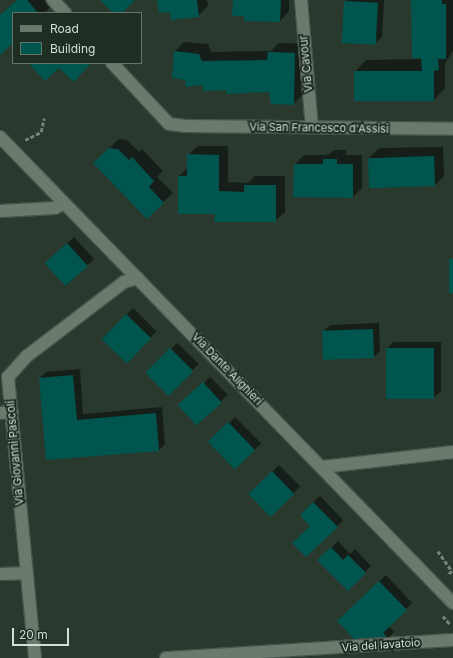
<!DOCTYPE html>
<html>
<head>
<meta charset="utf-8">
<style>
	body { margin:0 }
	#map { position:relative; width:453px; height:658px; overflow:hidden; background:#29392d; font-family:Inter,sans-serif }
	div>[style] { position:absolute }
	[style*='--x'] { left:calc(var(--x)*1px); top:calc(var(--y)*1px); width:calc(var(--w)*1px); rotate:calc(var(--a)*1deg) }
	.shadow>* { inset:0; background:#0007; transform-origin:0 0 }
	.building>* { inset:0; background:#00564e; transform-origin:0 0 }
	.path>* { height:2.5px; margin-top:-1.25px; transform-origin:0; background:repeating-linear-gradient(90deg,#768379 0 4px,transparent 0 6px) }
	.roads { filter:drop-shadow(1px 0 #48554b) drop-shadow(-1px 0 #48554b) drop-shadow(0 1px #48554b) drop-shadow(0 -1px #48554b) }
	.street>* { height:12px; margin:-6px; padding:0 6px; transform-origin:6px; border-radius:6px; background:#6a7b6e }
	span { translate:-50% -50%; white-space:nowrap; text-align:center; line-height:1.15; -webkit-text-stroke:4px #1f2e23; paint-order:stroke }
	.street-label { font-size:11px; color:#d4ded6 }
	.legend { position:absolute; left:12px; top:12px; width:130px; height:52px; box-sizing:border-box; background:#1f2e23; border:1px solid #67746b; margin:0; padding:5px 7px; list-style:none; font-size:12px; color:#d4ded6 }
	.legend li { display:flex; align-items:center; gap:8px; height:20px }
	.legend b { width:20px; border:1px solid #67746b }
	.scale { position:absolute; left:12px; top:628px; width:57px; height:18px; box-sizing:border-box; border:2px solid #d4ded6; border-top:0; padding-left:5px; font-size:12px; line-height:14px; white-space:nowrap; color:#d4ded6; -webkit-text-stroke:3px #1f2e23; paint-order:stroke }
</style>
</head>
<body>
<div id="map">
	<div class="shadow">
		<i style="clip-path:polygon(17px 0,44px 0,50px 7px,44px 13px,13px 13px,13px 42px,0 53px,0 15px)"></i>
		<i style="clip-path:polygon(158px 0,207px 0,208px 6px,198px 16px,171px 11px)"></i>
		<i style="clip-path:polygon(234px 0,289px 0,289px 11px,280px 21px,245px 15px)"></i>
		<i style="clip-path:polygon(347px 0,384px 0,382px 37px,375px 43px,345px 2px)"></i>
		<i style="clip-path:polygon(412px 0,453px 0,453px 51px,445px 63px,445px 88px,434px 100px,355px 72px,366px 60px,422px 59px)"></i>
		<i style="clip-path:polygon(184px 42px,208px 44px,211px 52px,271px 51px,279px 43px,304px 44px,303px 94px,294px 104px,270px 91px,227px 89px,186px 79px,175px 51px)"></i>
		<i style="clip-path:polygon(119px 139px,127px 140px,139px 152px,142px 149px,163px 171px,157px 177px,173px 193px,163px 202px,104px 153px)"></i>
		<i style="clip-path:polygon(198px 146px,228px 146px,228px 182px,248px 183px,255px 176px,285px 176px,285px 212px,275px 221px,216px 213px,179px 176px,188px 167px,188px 155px)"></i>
		<i style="clip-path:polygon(443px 147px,444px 176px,435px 185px,369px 158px,379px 148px)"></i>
		<i style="clip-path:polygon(334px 150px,346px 150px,346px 155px,362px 155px,362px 188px,353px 197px,295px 164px,304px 155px,328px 155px)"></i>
		<i style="clip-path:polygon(74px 237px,94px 259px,66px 286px,52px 257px)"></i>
		<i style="left:133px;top:308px;width:33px;height:43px;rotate:45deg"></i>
		<i style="clip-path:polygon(379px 323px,380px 351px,374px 357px,323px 332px,330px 325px)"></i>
		<i style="clip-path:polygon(393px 342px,441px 342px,441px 391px,435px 397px,387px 349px)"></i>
		<i style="left:177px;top:343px;width:30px;height:42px;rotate:44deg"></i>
		<i style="clip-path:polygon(80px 369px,83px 414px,162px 407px,165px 444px,159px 450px,47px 459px,40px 378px,46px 372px)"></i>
		<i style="left:210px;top:377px;width:25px;height:41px;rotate:45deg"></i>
		<i style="left:235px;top:417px;width:37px;height:35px;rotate:45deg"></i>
		<i style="left:279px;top:465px;width:30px;height:41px;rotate:45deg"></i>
		<i style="clip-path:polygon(320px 496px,343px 520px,337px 527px,312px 526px,307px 508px)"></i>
		<i style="clip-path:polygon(338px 541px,350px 554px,355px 549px,371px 566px,348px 590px,319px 560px)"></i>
		<i style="clip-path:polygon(386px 575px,412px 603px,389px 626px,394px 632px,388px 638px,339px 621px)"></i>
	</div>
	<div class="building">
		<i style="clip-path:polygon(17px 0,27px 0,38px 13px,13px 13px,13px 43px,0 55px,0 15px)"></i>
		<i style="clip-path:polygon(100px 0,135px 0,122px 13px,113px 13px)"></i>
		<i style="clip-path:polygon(157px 0,197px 0,199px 17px,171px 20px,170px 12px,159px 13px)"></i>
		<i style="clip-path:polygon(233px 0,281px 0,280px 22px,244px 21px,244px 16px,232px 16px)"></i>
		<i style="clip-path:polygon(411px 0,442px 0,442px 4px,446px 4px,446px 59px,438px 59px,439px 70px,434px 71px,434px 101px,354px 101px,354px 71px,422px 71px,421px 58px,412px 58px)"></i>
		<i style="left:344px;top:1px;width:34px;height:42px;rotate:3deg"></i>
		<i style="clip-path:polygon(174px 51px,199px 54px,202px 61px,267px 60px,268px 52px,295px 53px,294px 105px,271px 104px,269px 92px,226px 94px,226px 90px,203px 91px,203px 85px,186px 87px,185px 80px,172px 78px)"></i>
		<i style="clip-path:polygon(32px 63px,91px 63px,74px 82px,59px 68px,45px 81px,30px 65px)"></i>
		<i style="clip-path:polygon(109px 148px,118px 149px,129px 160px,132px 157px,154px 181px,149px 187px,164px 203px,147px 219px,93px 163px)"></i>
		<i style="clip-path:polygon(187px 154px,219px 155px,219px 191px,244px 192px,244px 185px,276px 185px,276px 222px,214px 222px,215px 214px,178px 214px,178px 176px,187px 176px)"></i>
		<i style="left:434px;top:156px;width:30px;height:66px;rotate:88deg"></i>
		<i style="clip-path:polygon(323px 159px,337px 159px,337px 164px,353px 164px,353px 198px,293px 197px,294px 164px,323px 164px)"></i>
		<i style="left:67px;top:243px;width:31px;height:30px;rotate:48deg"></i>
		<i style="left:449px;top:259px;width:4px;height:34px"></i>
		<i style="left:126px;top:314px;width:35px;height:35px;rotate:44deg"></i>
		<i style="left:373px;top:329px;width:29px;height:51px;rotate:88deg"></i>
		<i style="left:170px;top:348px;width:33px;height:35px;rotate:45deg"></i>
		<i style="left:386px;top:348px;width:48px;height:51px"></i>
		<i style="clip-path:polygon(73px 375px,77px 420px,156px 413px,159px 451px,46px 460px,39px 378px)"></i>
		<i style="left:203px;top:382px;width:28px;height:34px;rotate:48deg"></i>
		<i style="left:228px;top:422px;width:39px;height:28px;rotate:46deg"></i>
		<i style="left:272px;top:471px;width:32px;height:33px;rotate:46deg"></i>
		<i style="clip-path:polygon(313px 502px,338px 527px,306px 557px,292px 543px,310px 526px,300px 515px)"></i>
		<i style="clip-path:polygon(331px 547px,343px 560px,348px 555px,366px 573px,348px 591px,317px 560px)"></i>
		<i style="clip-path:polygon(379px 581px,407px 610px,383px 633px,389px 639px,356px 641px,337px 621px)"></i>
	</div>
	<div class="path">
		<i style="--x:25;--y:140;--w:18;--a:-27"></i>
		<i style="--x:41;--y:132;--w:14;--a:-78"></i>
		<i style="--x:438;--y:551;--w:24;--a:55"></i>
		<i style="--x:452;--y:571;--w:6;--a:129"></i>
		<i style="--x:443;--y:616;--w:11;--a:49"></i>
	</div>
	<div class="roads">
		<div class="street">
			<i style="--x:53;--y:0;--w:18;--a:47"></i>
			<i style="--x:301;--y:0;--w:128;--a:85.1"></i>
			<i style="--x:112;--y:63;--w:83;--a:46.9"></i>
			<i style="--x:169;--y:124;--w:16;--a:7"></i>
			<i style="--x:185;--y:126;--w:268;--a:0.6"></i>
			<i style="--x:0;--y:137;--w:650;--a:45.81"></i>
			<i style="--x:0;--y:211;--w:55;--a:-3.1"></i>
			<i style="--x:55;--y:208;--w:10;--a:-29"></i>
			<i style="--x:0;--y:413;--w:12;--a:-5"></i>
			<i style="--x:322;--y:467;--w:132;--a:-6.5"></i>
			<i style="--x:0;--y:574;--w:25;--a:-2"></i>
			<i style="--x:35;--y:658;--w:282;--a:-95.5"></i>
			<i style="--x:8;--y:377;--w:28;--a:-48"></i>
			<i style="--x:27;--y:356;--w:122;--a:-37.3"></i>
			<i style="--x:124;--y:282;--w:14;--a:-17"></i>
			<i style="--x:166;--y:658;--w:288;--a:-3.6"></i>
		</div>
	</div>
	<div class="street-label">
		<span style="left:306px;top:64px;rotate:-95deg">Via Cavour</span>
		<span style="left:319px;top:128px;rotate:1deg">Via San Francesco d'Assisi</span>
		<span style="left:227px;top:369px;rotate:46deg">Via Dante Alighieri</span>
		<span style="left:15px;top:453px;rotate:-95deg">Via Giovanni Pascoli</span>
		<span style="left:381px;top:645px;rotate:-4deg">Via del lavatoio</span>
	</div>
	<ul class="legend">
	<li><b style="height:5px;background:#6a7b6e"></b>Road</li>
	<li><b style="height:11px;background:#00564e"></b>Building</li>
	</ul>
	<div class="scale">20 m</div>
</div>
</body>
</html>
